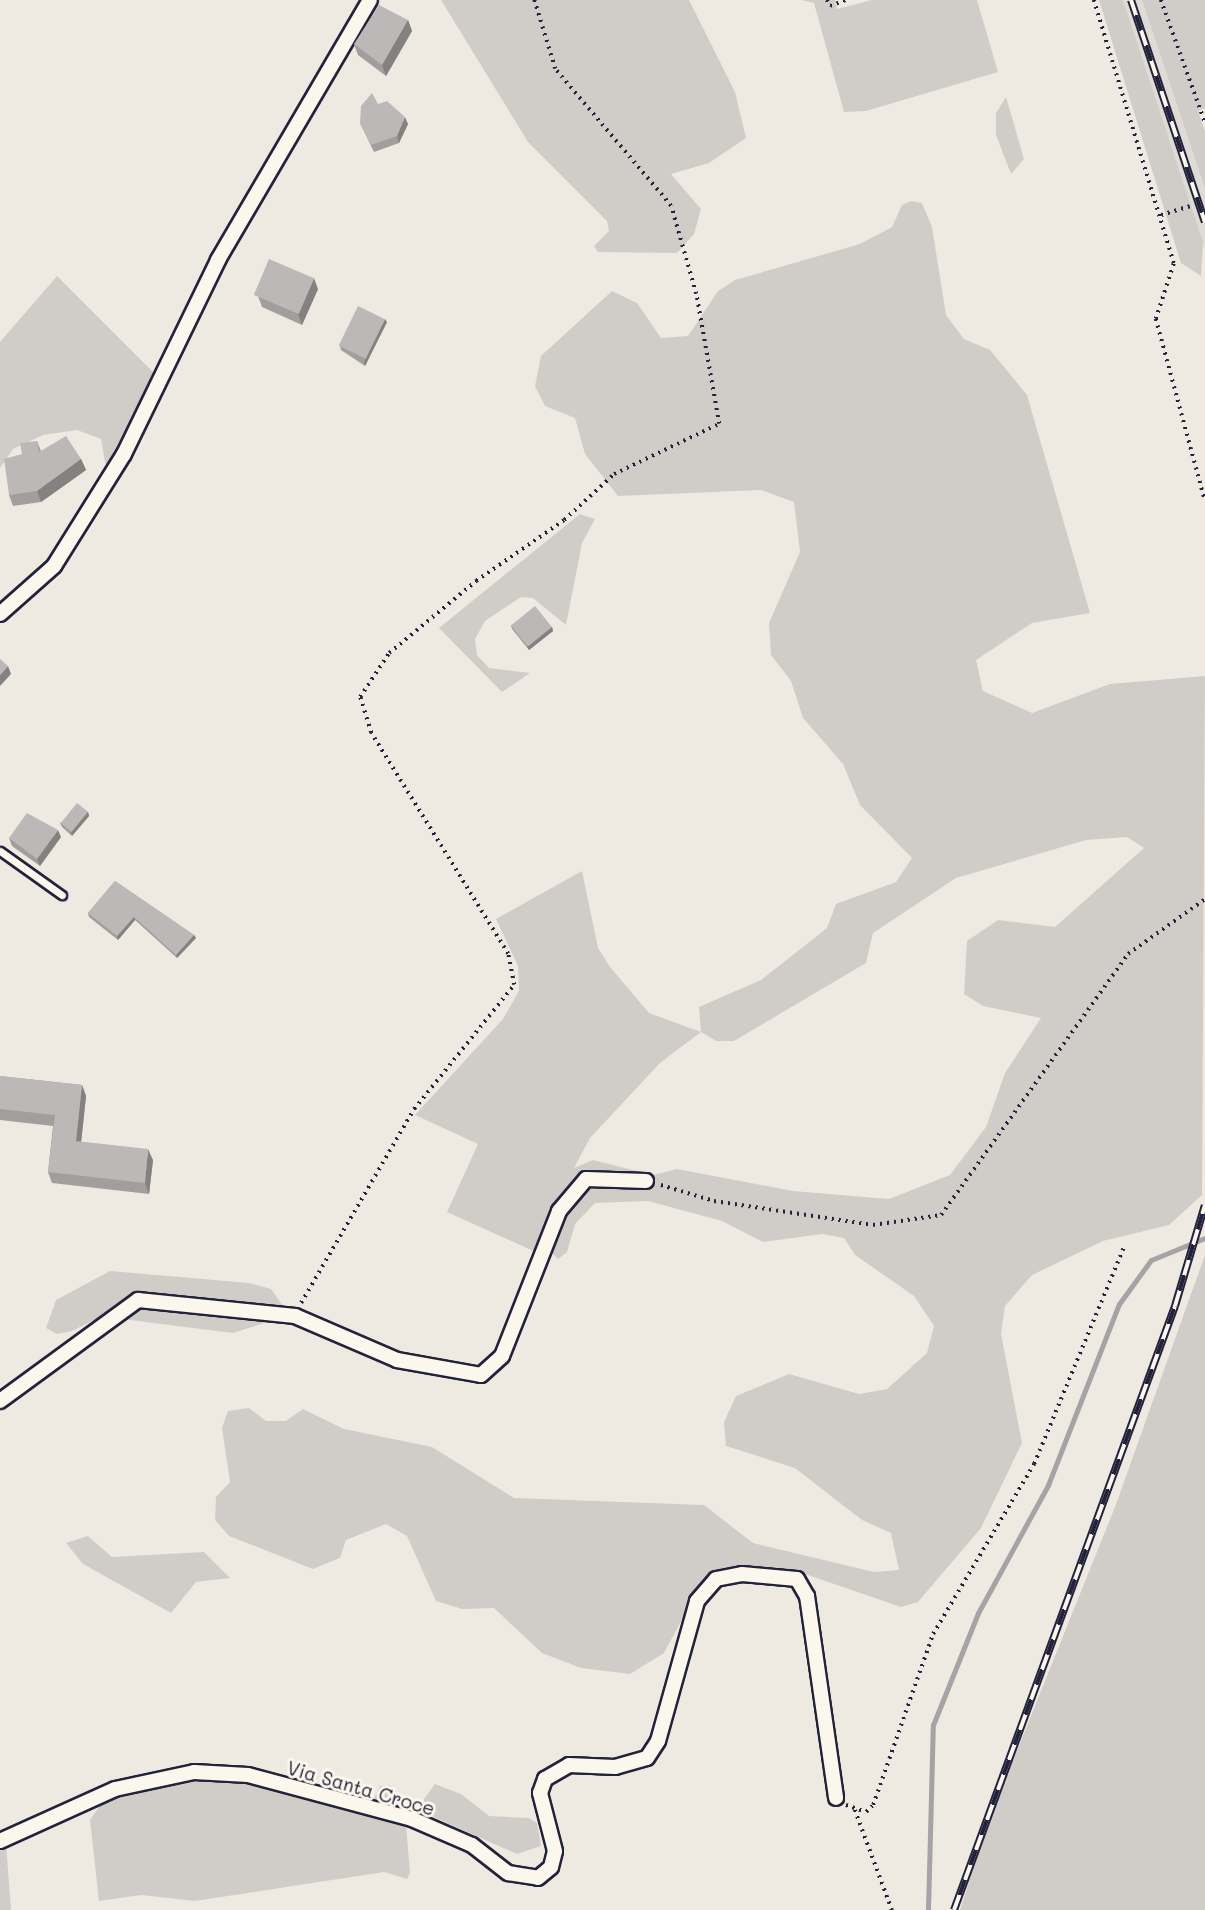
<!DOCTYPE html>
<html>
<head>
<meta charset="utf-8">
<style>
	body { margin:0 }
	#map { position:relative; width:1205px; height:1910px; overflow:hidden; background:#eeeae2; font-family:Mali,sans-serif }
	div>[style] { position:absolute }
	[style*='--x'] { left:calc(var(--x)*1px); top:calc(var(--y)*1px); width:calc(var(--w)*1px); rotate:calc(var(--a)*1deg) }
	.built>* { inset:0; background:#dfdbd5 }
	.green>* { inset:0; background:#d0cdc9 }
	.stream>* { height:5px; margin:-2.5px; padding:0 2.5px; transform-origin:2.5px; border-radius:2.5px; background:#a6a3a7 }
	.path>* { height:3.5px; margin-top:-1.75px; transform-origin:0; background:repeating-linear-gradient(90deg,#22223b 0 2px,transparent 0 7px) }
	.roads { filter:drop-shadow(2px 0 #22223b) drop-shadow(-2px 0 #22223b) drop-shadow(0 2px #22223b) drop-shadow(0 -2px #22223b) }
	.service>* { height:7px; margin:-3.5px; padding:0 3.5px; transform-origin:3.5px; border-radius:3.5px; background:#fbf7ec }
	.minor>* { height:14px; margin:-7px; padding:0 7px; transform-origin:7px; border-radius:7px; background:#fbf7ec }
	.rail>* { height:8px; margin-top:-4px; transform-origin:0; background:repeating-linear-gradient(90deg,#fbf7ec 0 16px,#22223b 0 32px); box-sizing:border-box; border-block:2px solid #22223b }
	.wall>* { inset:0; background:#a29e9e }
	.shaded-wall>* { inset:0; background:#848181 }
	.building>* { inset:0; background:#bcb8b8; transform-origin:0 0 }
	span { translate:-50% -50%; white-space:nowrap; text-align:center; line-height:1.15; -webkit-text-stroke:6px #fbf7ec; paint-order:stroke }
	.street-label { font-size:19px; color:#22223b }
</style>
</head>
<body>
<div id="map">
	<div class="built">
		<i style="clip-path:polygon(1123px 0,1142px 0,1205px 189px,1205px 250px)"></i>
	</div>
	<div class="green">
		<i style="clip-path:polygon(441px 0,689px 0,735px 92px,746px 138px,709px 163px,671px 174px,701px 209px,694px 234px,677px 253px,598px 252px,594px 246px,609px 231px,607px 221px,528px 142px)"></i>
		<i style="clip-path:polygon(801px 0,835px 0,837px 9px,872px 0,977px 0,998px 72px,866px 111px,844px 112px,814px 3px)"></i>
		<i style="clip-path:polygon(1099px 0,1123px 0,1203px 242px,1201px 276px,1181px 263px)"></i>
		<i style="clip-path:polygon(1142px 0,1205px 0,1205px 108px,1198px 111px,1205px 131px,1205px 189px)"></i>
		<i style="clip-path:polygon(1006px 97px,1024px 159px,1011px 174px,996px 135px,996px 113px)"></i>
		<i style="clip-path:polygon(evenodd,911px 201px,922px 203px,932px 227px,946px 315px,964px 339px,990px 350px,1027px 395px,1090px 613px,1032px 623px,976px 660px,983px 691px,1032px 713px,1110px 684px,1205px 676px,1202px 1195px,1169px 1225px,1103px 1241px,1032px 1275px,1005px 1306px,1001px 1334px,1022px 1443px,981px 1528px,918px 1602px,901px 1607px,805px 1574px,743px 1567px,692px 1601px,664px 1653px,630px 1674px,581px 1668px,542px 1653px,494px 1608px,462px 1609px,436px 1601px,407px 1536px,386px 1524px,346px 1540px,340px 1558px,313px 1569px,229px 1536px,215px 1520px,216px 1497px,230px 1482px,222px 1428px,228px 1411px,249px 1408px,266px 1421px,286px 1421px,303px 1409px,344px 1429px,432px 1447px,514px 1498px,704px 1505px,753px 1543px,874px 1572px,899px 1570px,891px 1533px,862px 1520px,795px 1468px,726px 1446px,724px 1422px,736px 1396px,789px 1374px,859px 1394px,887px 1389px,927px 1353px,934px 1326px,914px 1296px,855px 1255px,844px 1238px,822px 1234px,763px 1242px,722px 1221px,648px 1201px,595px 1203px,575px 1224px,567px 1252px,558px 1259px,544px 1245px,540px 1254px,447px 1212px,478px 1144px,415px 1115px,503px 1019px,519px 991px,518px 966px,496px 919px,582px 871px,598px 948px,610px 967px,649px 1013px,701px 1032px,699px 1007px,761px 980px,827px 928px,836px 904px,896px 882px,912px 858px,860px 805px,843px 764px,803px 718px,791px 681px,771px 655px,769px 623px,800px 552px,794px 502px,761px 490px,618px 496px,585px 454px,575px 418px,545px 406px,535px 386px,541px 356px,612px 291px,637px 303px,661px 338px,688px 336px,718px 291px,735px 280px,860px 244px,892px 227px,902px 205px,911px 201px,1127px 837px,1144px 848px,1055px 927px,998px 920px,967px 941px,964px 994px,983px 1006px,1041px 1018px,1005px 1073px,986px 1127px,950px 1175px,889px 1199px,793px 1191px,677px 1169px,653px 1175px,593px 1160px,574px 1168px,590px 1138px,660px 1063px,701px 1032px,716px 1041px,734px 1041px,866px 963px,873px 933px,956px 878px,1086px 840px,1127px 837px)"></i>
		<i style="clip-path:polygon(57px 276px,160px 379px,107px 473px,101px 439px,77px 430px,43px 435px,13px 449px,0 468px,0 342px)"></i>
		<i style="clip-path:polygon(580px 514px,595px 519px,582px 543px,566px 625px,533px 598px,521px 597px,485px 621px,475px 639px,477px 655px,489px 668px,530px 673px,502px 692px,439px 628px)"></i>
		<i style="clip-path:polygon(1205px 1255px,1205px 1910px,960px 1910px,989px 1820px,1115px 1507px)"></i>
		<i style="clip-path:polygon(110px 1271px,249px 1283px,271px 1289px,285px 1309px,280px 1318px,233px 1333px,122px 1319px,110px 1312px,72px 1331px,57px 1334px,46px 1328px,56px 1300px)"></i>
		<i style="clip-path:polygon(88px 1536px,112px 1557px,204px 1552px,230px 1578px,196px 1582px,171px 1613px,83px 1564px,66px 1543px)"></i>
		<i style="clip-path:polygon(180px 1777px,249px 1780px,368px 1811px,380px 1786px,390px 1785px,404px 1800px,410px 1873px,407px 1879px,384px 1872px,195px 1901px,141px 1895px,99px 1901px,90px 1820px,105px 1798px)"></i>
		<i style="clip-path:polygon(435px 1784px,461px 1794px,489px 1816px,529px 1818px,537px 1823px,541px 1846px,517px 1854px,434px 1817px,424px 1810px,424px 1799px)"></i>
		<i style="clip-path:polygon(0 1843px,6px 1843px,11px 1910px,0 1910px)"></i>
	</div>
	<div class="stream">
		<i style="--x:928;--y:1910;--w:185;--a:-88.5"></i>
		<i style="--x:933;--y:1725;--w:121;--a:-68.1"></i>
		<i style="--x:978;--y:1613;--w:146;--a:-61.3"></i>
		<i style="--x:1048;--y:1485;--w:194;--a:-68.6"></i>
		<i style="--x:1119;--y:1304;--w:54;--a:-54"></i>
		<i style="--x:1151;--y:1260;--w:58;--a:-22.2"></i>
	</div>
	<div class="path">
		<i style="--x:827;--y:0;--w:7;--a:63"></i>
		<i style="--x:830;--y:6;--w:17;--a:-21"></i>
		<i style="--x:1094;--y:0;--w:276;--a:73.1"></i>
		<i style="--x:1174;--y:264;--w:58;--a:108.1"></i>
		<i style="--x:1156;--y:319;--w:188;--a:74.9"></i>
		<i style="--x:1161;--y:0;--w:130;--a:70.2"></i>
		<i style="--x:1161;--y:215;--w:30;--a:-17"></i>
		<i style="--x:661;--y:1185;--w:55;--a:16.8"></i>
		<i style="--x:714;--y:1201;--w:161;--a:8.6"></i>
		<i style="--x:873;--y:1225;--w:69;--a:-8.4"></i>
		<i style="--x:941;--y:1215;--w:321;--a:-54.4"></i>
		<i style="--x:1128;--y:954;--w:95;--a:-35.5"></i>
		<i style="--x:301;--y:1303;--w:225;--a:-59.8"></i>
		<i style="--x:414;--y:1109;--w:159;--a:-51.1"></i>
		<i style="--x:514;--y:985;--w:32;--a:-101"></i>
		<i style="--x:508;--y:954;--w:260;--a:-121.8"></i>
		<i style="--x:371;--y:733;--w:38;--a:-107"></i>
		<i style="--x:360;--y:697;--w:53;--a:-56.6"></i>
		<i style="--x:389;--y:653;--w:113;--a:-39.6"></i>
		<i style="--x:476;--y:581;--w:107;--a:-34.7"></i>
		<i style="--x:564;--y:520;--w:68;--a:-42.6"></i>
		<i style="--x:614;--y:474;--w:116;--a:-25.5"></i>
		<i style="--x:719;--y:424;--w:132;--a:-100"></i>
		<i style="--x:696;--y:294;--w:91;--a:-105.9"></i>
		<i style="--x:671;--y:206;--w:180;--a:-130.3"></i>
		<i style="--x:555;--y:69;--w:72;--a:-106.9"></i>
		<i style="--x:846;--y:1805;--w:21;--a:19"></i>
		<i style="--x:866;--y:1812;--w:10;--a:-45"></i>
		<i style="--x:873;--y:1805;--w:181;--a:-70.7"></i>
		<i style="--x:933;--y:1634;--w:198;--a:-59.3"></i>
		<i style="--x:1034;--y:1464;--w:233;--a:-67.5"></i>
		<i style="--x:855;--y:1810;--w:107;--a:69.7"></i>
	</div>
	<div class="roads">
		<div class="service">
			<i style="--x:0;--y:851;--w:76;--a:35.4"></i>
		</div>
		<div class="minor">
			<i style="--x:0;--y:614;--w:72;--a:-41.6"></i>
			<i style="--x:54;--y:566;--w:132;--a:-58"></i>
			<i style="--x:124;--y:454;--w:216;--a:-64.1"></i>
			<i style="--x:218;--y:260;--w:301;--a:-59.7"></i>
			<i style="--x:0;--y:1401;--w:171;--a:-36.2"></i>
			<i style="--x:138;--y:1300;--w:158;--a:5.8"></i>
			<i style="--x:295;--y:1316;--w:111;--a:23.3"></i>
			<i style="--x:397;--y:1360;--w:85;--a:10.1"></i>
			<i style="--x:481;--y:1375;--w:28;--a:-42"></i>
			<i style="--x:502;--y:1356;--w:156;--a:-68.5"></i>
			<i style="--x:559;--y:1211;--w:42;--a:-49.8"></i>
			<i style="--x:586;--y:1179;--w:60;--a:1.9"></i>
			<i style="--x:0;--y:1841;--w:126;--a:-24.3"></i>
			<i style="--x:115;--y:1789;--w:81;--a:-12.1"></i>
			<i style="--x:194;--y:1772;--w:54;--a:3.2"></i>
			<i style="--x:248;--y:1775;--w:170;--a:15"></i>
			<i style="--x:412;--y:1819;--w:65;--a:23.4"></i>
			<i style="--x:472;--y:1845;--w:46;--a:37.9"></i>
			<i style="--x:508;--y:1873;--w:30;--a:9"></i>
			<i style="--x:538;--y:1878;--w:17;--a:-40"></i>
			<i style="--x:551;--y:1867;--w:16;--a:-76"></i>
			<i style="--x:555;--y:1851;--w:60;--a:-104.5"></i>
			<i style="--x:540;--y:1793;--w:15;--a:-70"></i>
			<i style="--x:545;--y:1779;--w:28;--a:-30"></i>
			<i style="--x:569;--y:1765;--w:46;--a:2.5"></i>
			<i style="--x:615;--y:1767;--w:33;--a:-16"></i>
			<i style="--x:647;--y:1758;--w:20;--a:-57"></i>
			<i style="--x:658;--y:1741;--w:145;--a:-74.4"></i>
			<i style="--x:697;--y:1601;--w:29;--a:-49"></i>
			<i style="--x:716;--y:1579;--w:26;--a:-11"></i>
			<i style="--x:742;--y:1574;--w:55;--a:5.2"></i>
			<i style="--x:797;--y:1579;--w:20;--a:60"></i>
			<i style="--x:807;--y:1596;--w:204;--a:81.8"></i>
		</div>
	</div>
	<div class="rail">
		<i style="--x:1131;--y:0;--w:234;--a:71.6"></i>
		<i style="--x:954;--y:1910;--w:643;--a:-69.9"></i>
		<i style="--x:1175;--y:1306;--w:105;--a:-73.5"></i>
	</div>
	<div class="wall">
		<i style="clip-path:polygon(408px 20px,412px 31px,386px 76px,358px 55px,354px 44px)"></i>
		<i style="clip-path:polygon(378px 104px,408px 124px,399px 143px,374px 152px,360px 123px)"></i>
		<i style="clip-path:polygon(318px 289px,302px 325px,262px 307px,258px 296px)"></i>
		<i style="clip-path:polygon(387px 322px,365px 366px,341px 350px,340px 346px)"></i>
		<i style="clip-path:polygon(37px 441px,41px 451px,81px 459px,86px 470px,41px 502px,13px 506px,9px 495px,22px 454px)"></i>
		<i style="clip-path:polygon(511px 625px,552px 627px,553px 631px,529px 650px,512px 629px)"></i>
		<i style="clip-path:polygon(88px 812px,89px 816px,72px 836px,62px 827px,60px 823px)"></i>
		<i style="clip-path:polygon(61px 837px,40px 866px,12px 846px,9px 838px)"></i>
		<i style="clip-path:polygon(115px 881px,194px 935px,196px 938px,177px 958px,135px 920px,118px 940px,89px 917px,88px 913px)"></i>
		<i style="clip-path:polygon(0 1076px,82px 1085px,86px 1096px,81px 1142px,153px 1160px,149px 1194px,52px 1183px,48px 1172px,53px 1126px,0 1120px)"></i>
	</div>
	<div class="shaded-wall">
		<i style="clip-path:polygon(408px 20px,412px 31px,386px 76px,382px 65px)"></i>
		<i style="clip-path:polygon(405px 117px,408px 124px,399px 143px,397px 136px)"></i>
		<i style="clip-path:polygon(314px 278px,318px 289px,302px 325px,298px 314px)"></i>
		<i style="clip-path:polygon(385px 319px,387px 322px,365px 366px,364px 362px)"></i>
		<i style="clip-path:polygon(81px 459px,86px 470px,41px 502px,37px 491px)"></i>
		<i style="clip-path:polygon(552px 627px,553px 631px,529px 650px,527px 646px)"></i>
		<i style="clip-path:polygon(8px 666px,11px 674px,0 686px,0 675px)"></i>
		<i style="clip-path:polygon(88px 812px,89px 816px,72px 836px,71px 832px)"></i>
		<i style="clip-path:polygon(58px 830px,61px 837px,40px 866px,37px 859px)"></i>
		<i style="clip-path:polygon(134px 917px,135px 920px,118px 940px,117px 936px)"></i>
		<i style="clip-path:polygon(194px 935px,196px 938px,177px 958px,176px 955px)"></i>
		<i style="clip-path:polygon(82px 1085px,86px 1096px,80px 1153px,76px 1141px)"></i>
		<i style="clip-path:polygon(148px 1149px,153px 1160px,149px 1194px,145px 1183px)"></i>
	</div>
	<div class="building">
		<i style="clip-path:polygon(379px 5px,408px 20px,382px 65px,354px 44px)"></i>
		<i style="clip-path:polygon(372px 93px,378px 104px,387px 101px,405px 117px,397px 136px,371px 145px,360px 123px,361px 106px)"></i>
		<i style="left:269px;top:259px;width:49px;height:39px;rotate:23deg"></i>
		<i style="left:358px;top:306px;width:30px;height:44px;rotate:26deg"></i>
		<i style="clip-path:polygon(66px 436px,81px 459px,37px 491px,9px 495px,4px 459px,22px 454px,20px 443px,37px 441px,39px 452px)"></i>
		<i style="left:535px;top:606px;width:27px;height:31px;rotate:51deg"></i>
		<i style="clip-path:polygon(0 659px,8px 666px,0 675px)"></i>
		<i style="left:77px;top:803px;width:14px;height:26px;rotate:39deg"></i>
		<i style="clip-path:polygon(27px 813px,58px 830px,37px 859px,9px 838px)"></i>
		<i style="clip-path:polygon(115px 881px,194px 935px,176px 955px,134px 917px,117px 936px,88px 913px)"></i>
		<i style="clip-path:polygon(0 1076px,82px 1085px,76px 1141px,148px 1149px,145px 1183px,48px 1172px,55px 1115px,0 1109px)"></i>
	</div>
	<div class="street-label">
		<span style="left:361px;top:1788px;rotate:16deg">Via Santa Croce</span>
	</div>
</div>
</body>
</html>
